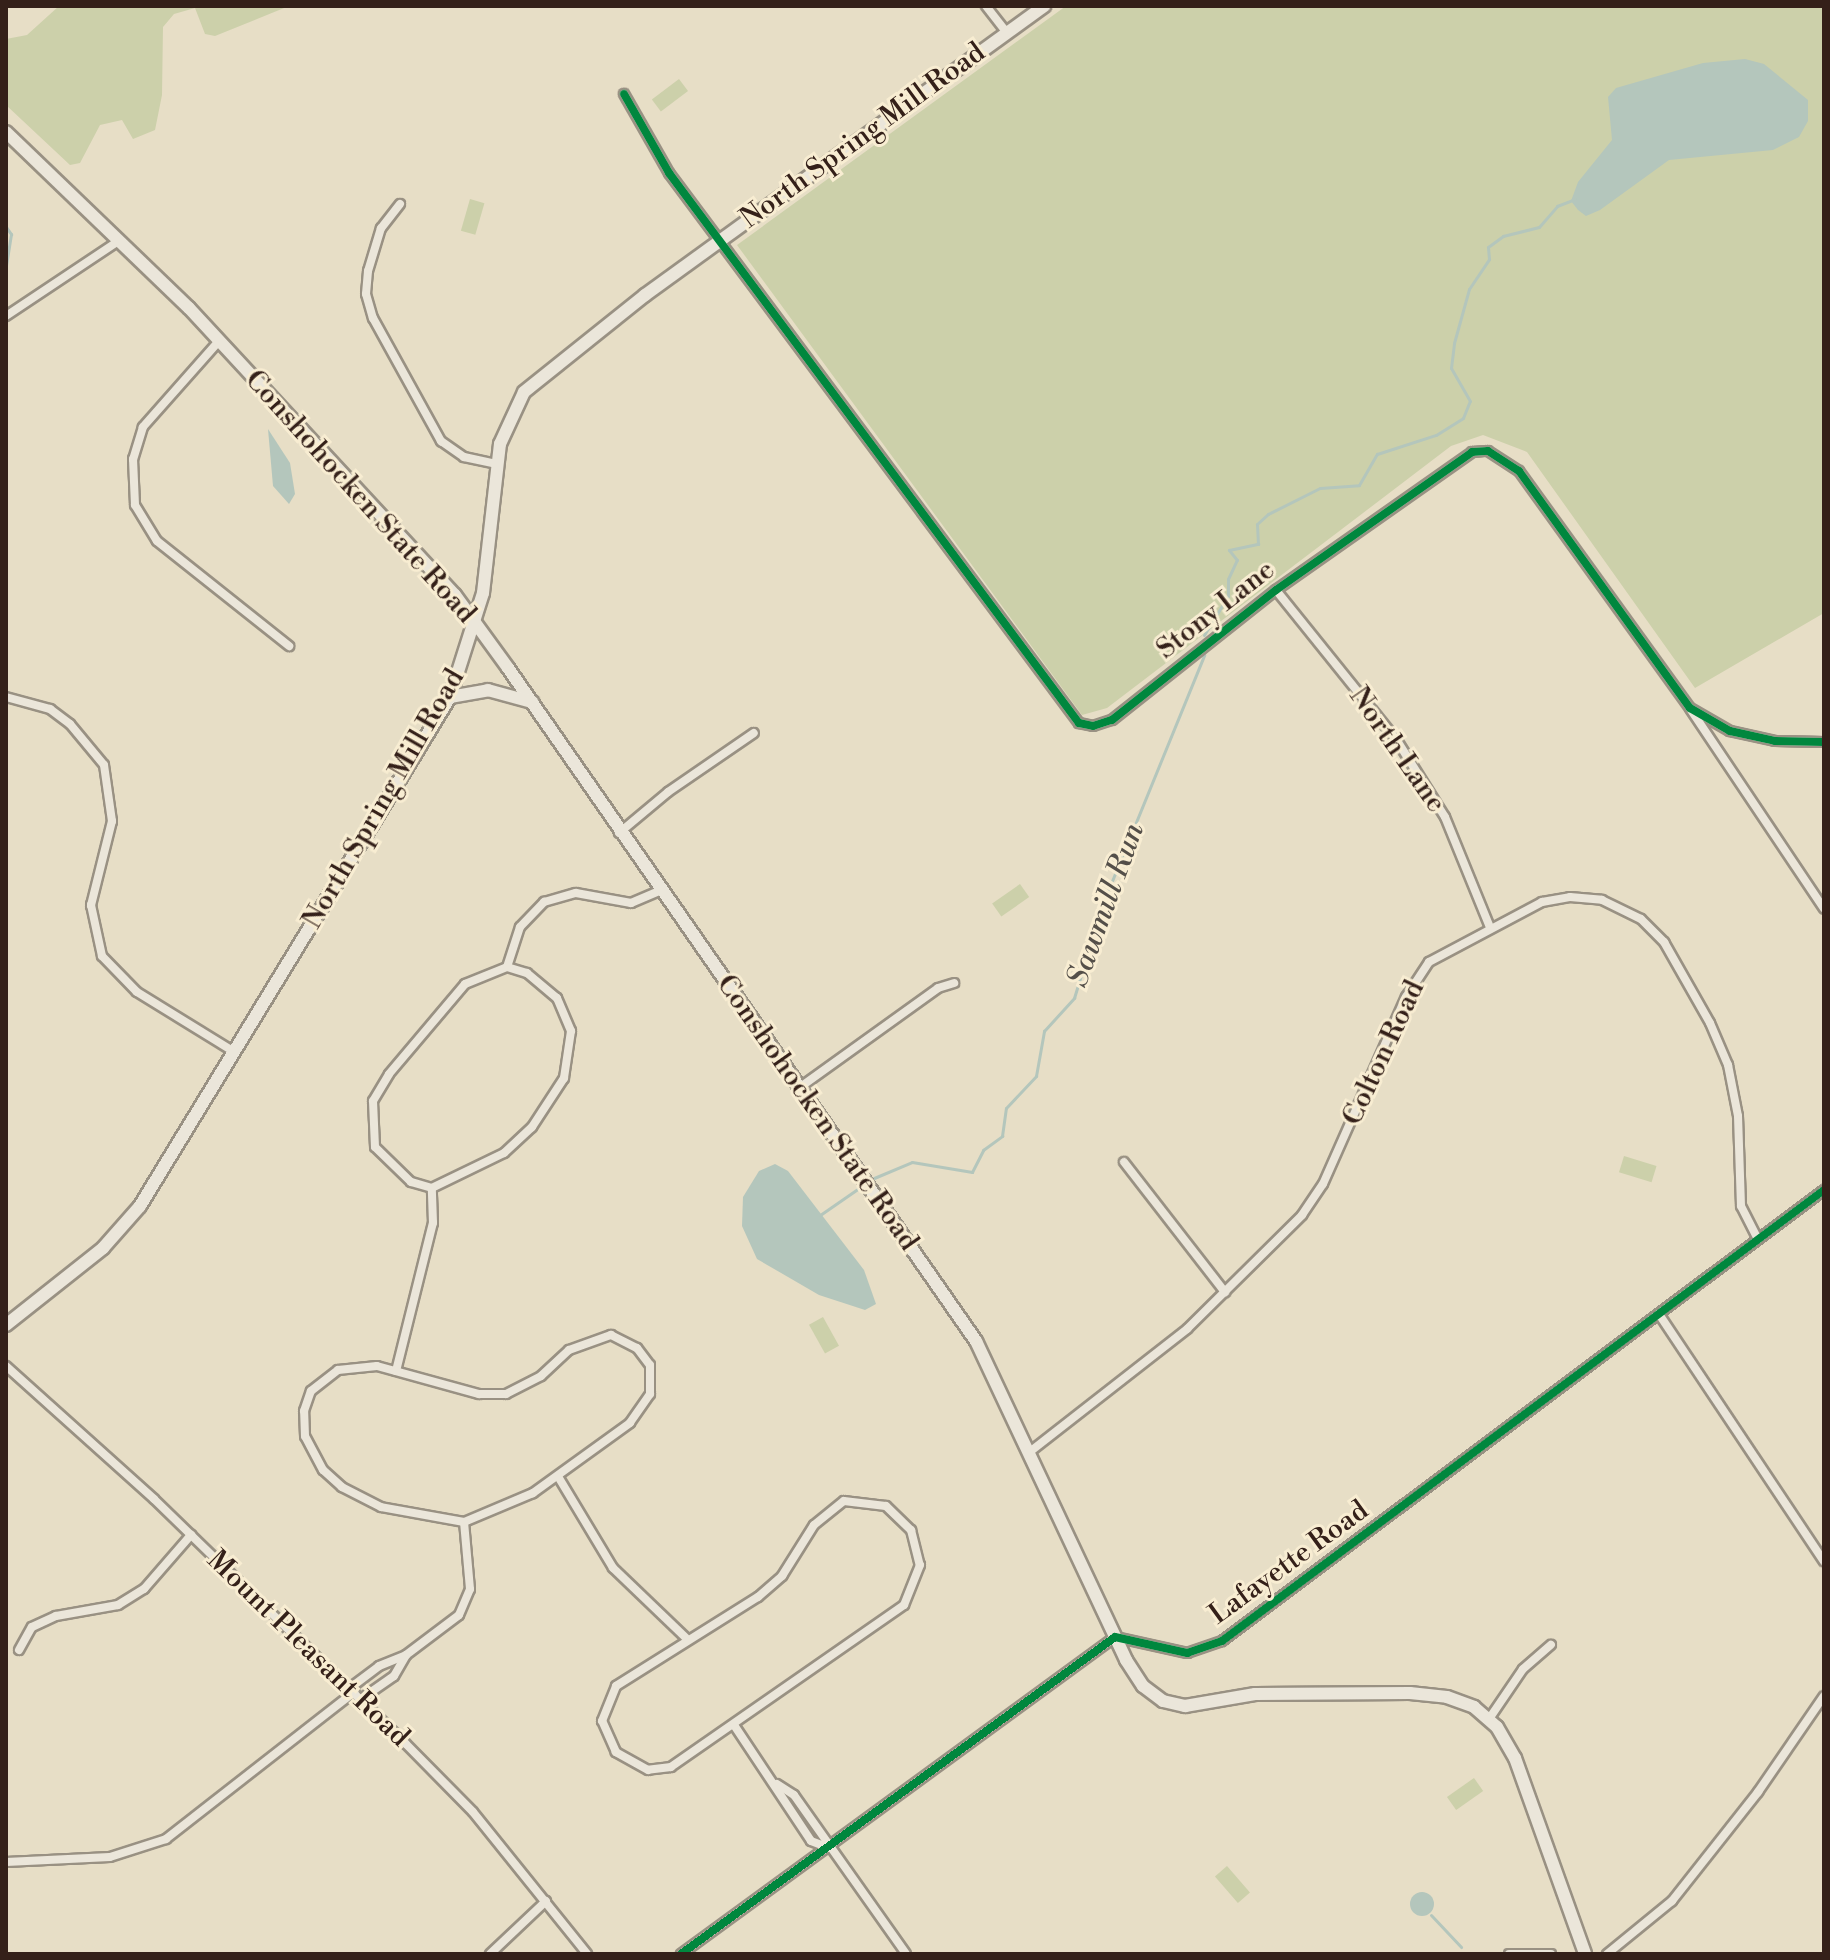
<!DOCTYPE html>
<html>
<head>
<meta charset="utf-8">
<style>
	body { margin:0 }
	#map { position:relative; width:1830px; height:1960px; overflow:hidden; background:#e7dec6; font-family:"Libre Bodoni",serif }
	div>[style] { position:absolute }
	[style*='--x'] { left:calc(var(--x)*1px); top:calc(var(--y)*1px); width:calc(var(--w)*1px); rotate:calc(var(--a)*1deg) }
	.green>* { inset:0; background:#ccd0aa; transform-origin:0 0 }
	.water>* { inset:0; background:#b4c6bc }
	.round { border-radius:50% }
	.stream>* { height:3px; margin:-1.5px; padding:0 1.5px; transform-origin:1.5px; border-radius:1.5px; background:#b4c6bc }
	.roads { filter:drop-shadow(2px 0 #999183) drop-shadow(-2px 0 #999183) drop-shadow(0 2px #999183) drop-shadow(0 -2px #999183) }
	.street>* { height:8px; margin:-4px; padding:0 4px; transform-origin:4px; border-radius:4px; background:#ebe6da }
	.secondary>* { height:12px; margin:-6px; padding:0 6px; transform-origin:6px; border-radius:6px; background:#ebe6da }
	.cycleway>* { height:8px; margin:-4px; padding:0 4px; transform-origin:4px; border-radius:4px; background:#00873e }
	span { translate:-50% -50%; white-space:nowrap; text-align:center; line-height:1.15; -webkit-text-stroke:6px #f8edd2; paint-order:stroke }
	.street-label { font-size:28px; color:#342019 }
	.water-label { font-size:30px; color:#544f49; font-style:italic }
	.frame { position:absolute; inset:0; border:8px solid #342019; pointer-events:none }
</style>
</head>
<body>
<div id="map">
	<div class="green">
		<i style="clip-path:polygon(59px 6px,289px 6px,215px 36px,205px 34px,195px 8px,174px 14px,163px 27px,162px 95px,155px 130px,133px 139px,122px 120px,100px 125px,80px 163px,70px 165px,6px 105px,6px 39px,27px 35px)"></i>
		<i style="clip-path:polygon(1066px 6px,1824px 6px,1824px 613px,1695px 688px,1527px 452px,1483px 435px,1451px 446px,1107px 708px,1082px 715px,737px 245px)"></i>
		<i style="left:679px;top:79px;width:15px;height:34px;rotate:53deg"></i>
		<i style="left:470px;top:199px;width:15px;height:33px;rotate:16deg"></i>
		<i style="left:1020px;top:884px;width:16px;height:34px;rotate:55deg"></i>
		<i style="left:1624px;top:1156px;width:34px;height:17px;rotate:17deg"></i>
		<i style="left:823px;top:1317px;width:33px;height:16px;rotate:61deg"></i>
		<i style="left:1474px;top:1778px;width:16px;height:33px;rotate:55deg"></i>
		<i style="left:1227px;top:1866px;width:35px;height:16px;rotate:49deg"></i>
	</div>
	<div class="water">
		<i style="clip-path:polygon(1745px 59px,1764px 64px,1808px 100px,1808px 121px,1799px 137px,1773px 150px,1669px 160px,1600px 210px,1586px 216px,1578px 210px,1571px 201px,1578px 182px,1612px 140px,1608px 97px,1616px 88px,1703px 63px)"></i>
		<i style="clip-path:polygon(268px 429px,290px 463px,295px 494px,289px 504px,273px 486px)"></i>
		<i style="clip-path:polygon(775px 1164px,788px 1171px,864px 1270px,876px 1304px,865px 1310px,819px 1295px,757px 1259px,742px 1226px,743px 1197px,759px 1171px)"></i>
		<i class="round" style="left:1410px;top:1892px;width:24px;height:24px"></i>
	</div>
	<div class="stream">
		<i style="--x:6;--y:227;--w:9;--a:54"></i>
		<i style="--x:11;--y:234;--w:33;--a:99"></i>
		<i style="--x:1204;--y:635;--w:46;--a:-58.4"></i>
		<i style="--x:1228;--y:596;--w:17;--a:-90"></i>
		<i style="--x:1228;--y:579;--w:21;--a:-65"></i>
		<i style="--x:1237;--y:560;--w:13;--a:-129"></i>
		<i style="--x:1229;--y:550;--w:30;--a:-12"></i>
		<i style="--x:1258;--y:544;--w:20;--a:-93"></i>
		<i style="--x:1257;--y:524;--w:15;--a:-42"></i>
		<i style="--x:1268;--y:514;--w:58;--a:-26.6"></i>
		<i style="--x:1320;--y:488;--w:39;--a:-4"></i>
		<i style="--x:1359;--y:485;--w:36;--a:-60"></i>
		<i style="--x:1377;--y:454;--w:62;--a:-17.9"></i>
		<i style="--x:1436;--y:435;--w:32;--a:-32"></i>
		<i style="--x:1463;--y:418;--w:18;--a:-68"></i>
		<i style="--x:1470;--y:401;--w:38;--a:-120"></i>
		<i style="--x:1451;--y:368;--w:25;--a:-83"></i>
		<i style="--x:1454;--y:343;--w:56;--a:-74.5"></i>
		<i style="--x:1469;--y:289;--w:36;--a:-56"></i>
		<i style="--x:1489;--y:259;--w:12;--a:-95"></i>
		<i style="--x:1488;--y:247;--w:19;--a:-36"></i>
		<i style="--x:1503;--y:236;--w:37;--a:-14"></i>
		<i style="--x:1539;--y:227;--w:28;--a:-49"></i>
		<i style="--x:1557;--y:206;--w:19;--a:-21"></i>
		<i style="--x:874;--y:1178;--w:41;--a:-22.8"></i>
		<i style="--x:912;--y:1162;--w:61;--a:9.5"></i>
		<i style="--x:972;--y:1172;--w:25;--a:-63"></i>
		<i style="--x:983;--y:1150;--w:24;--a:-36"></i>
		<i style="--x:1002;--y:1136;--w:28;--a:-82"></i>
		<i style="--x:1006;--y:1108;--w:44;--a:-46.8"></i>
		<i style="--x:1036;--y:1076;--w:46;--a:-79.9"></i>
		<i style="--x:1044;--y:1031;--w:45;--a:-47.7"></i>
		<i style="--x:1074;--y:998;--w:99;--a:-73"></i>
		<i style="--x:1103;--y:903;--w:268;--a:-67.8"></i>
		<i style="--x:820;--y:1215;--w:47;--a:-34.7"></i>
		<i style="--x:1431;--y:1915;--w:44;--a:46.8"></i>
	</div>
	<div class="roads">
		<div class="street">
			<i style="--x:986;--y:6;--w:34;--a:52"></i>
			<i style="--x:624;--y:94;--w:91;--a:60.3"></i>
			<i style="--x:669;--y:173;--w:686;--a:53.3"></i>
			<i style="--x:1079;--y:723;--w:14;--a:12"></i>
			<i style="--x:1093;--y:726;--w:20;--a:-18"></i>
			<i style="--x:1112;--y:720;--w:209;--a:-38.4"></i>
			<i style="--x:1276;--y:590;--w:240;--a:-35.1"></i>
			<i style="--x:1472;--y:452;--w:16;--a:-4"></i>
			<i style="--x:1488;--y:451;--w:37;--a:33"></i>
			<i style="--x:1519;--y:471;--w:292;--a:54.2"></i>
			<i style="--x:1690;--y:708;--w:46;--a:29.9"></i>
			<i style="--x:1730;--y:731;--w:46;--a:12.5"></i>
			<i style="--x:1775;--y:741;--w:49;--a:1.2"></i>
			<i style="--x:400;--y:204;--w:31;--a:128"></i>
			<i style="--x:381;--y:228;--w:45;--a:106.8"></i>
			<i style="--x:368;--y:271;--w:23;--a:95"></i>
			<i style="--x:366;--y:294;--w:25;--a:74"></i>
			<i style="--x:373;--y:318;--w:141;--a:61.1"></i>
			<i style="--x:441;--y:441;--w:28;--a:35"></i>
			<i style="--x:464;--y:457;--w:34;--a:12"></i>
			<i style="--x:6;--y:316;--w:137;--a:-33.7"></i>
			<i style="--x:219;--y:341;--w:115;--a:131.5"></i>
			<i style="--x:143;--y:427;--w:34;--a:107"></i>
			<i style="--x:133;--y:459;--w:46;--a:87.5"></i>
			<i style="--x:135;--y:505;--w:42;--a:58.6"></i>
			<i style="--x:157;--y:541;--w:169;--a:38.5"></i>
			<i style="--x:1276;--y:590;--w:191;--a:51.2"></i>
			<i style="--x:1396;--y:739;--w:92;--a:57.9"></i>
			<i style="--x:1445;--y:817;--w:119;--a:67.8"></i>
			<i style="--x:6;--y:697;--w:46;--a:15.3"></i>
			<i style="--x:50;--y:709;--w:25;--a:37"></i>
			<i style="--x:70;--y:724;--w:53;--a:50.3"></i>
			<i style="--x:104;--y:765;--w:57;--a:81.9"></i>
			<i style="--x:112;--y:821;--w:87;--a:104"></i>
			<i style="--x:91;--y:905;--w:52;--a:77.8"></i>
			<i style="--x:102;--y:956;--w:50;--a:45.8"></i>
			<i style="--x:137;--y:992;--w:113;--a:31.6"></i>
			<i style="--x:1691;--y:710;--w:239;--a:56.2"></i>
			<i style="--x:619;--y:833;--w:64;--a:-39.9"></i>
			<i style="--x:668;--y:792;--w:104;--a:-34.5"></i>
			<i style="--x:507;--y:967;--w:21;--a:17"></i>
			<i style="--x:527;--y:973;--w:39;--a:40"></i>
			<i style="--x:557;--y:998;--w:36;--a:67"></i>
			<i style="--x:571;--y:1031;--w:48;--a:98.5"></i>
			<i style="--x:564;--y:1078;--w:59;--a:123.1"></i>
			<i style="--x:532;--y:1127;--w:38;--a:137"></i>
			<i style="--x:504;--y:1153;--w:80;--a:154.1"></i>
			<i style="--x:432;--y:1188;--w:22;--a:-164"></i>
			<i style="--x:411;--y:1182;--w:50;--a:-135.8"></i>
			<i style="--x:375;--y:1147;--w:46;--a:-92.5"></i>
			<i style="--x:373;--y:1101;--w:31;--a:-59"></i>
			<i style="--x:389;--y:1074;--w:118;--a:-49.8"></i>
			<i style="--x:465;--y:984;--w:45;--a:-22"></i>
			<i style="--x:507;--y:967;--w:42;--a:-72"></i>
			<i style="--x:520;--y:927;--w:35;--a:-46"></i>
			<i style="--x:544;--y:902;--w:33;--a:-16"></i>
			<i style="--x:576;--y:893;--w:56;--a:10.3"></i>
			<i style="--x:631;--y:903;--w:30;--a:-23"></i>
			<i style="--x:799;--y:1088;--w:171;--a:-35.7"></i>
			<i style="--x:938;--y:988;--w:17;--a:-17"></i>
			<i style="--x:1124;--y:1162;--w:165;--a:52.2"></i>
			<i style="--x:1659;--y:1314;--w:297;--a:56.3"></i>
			<i style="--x:611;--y:1335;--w:29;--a:27"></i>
			<i style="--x:637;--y:1348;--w:21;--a:53"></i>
			<i style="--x:650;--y:1365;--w:29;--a:90"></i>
			<i style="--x:650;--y:1394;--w:35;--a:125"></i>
			<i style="--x:630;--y:1423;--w:120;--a:144.2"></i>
			<i style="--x:533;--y:1493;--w:75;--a:157.2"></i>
			<i style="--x:464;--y:1522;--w:84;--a:-169.8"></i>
			<i style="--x:381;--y:1507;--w:44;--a:-152.9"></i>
			<i style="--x:342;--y:1487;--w:25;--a:-138"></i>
			<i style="--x:323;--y:1470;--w:38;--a:-118"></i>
			<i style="--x:305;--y:1436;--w:25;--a:-92"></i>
			<i style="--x:304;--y:1411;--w:21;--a:-71"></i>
			<i style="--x:311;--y:1391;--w:34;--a:-38"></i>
			<i style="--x:338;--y:1370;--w:39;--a:-6"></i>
			<i style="--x:377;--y:1366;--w:106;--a:15.4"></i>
			<i style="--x:479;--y:1394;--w:27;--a:0"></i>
			<i style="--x:506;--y:1394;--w:39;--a:-27"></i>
			<i style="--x:541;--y:1376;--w:38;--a:-43"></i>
			<i style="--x:569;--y:1350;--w:45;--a:-19.7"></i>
			<i style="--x:6;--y:1366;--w:199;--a:41.9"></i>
			<i style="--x:154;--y:1499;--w:351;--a:44.2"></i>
			<i style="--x:406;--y:1744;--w:95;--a:45.4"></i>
			<i style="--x:473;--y:1812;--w:182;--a:51.2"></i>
			<i style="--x:396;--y:1371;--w:153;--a:-76"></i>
			<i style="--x:433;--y:1223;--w:35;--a:-92"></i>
			<i style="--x:1031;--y:1451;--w:198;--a:-38"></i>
			<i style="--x:1187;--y:1329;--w:162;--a:-44.7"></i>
			<i style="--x:1302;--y:1215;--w:37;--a:-56"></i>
			<i style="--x:1323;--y:1184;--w:205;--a:-66.1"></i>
			<i style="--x:1406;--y:997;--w:42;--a:-56.7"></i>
			<i style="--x:1429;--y:962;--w:128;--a:-28"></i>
			<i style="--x:1542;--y:902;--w:28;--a:-10"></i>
			<i style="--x:1570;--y:897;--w:32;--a:5"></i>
			<i style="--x:1602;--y:900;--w:43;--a:26"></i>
			<i style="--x:1641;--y:919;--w:33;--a:45"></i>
			<i style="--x:1664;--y:942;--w:93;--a:60.4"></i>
			<i style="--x:1710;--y:1023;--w:46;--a:66.8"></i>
			<i style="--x:1728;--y:1065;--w:52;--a:78.9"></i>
			<i style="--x:1738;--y:1116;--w:90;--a:88.1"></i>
			<i style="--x:1741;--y:1206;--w:37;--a:63"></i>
			<i style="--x:559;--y:1478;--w:105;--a:59"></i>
			<i style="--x:613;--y:1568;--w:101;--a:43.8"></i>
			<i style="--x:844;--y:1501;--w:42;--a:6.8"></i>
			<i style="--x:886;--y:1506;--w:35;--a:44"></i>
			<i style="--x:911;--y:1530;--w:36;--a:76"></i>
			<i style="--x:920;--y:1565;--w:43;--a:111.8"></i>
			<i style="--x:904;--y:1605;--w:284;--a:145.2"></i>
			<i style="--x:671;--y:1767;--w:23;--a:173"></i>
			<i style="--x:648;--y:1770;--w:37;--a:-151"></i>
			<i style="--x:616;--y:1752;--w:34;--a:-114"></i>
			<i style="--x:602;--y:1721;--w:38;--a:-68"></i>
			<i style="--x:616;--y:1686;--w:168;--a:-32.1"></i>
			<i style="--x:758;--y:1597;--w:32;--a:-41"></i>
			<i style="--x:782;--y:1576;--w:60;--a:-57.9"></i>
			<i style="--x:814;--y:1525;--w:38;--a:-39"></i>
			<i style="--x:19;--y:1650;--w:26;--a:-61"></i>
			<i style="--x:32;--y:1627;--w:26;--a:-25"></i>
			<i style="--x:56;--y:1616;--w:63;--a:-10.1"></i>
			<i style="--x:118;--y:1605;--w:31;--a:-32"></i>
			<i style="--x:144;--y:1589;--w:72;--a:-49"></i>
			<i style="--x:350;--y:1688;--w:36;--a:-37"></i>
			<i style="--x:379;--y:1666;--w:29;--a:-22"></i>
			<i style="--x:406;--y:1655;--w:66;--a:-37"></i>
			<i style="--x:459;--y:1615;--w:28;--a:-67"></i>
			<i style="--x:470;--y:1589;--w:67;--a:-95.1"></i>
			<i style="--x:361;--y:1699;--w:40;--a:-34.9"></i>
			<i style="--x:394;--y:1676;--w:24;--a:-60"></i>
			<i style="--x:1489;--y:1719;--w:60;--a:-55.8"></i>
			<i style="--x:1523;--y:1669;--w:37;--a:-41"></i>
			<i style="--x:734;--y:1725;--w:139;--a:56.4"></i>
			<i style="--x:811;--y:1841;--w:19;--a:21"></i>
			<i style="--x:777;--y:1784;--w:20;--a:33"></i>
			<i style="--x:794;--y:1795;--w:194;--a:54.8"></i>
			<i style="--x:6;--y:1862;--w:104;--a:-2.8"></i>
			<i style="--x:110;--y:1857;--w:59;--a:-17.8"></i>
			<i style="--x:166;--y:1839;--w:239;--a:-38"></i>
			<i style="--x:490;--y:1954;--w:77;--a:-43.4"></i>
			<i style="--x:681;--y:1954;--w:537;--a:-36.14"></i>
			<i style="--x:1115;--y:1637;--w:74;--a:12.5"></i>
			<i style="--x:1187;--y:1653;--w:37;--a:-19"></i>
			<i style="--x:1222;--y:1641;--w:752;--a:-36.84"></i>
			<i style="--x:1509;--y:1954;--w:42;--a:0"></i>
			<i style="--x:1607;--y:1954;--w:84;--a:-39.2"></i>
			<i style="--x:1672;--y:1901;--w:139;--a:-51.7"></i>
			<i style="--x:1758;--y:1792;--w:116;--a:-55.5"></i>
		</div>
		<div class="secondary">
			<i style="--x:6;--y:132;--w:254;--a:43.9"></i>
			<i style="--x:189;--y:308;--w:391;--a:47.2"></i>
			<i style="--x:455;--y:595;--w:90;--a:54"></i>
			<i style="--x:508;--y:668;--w:820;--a:55.19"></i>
			<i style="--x:976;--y:1341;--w:353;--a:64.8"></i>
			<i style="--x:1126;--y:1660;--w:31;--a:57"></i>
			<i style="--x:1143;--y:1686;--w:25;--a:37"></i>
			<i style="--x:1163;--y:1701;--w:23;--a:13"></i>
			<i style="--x:1185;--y:1706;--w:71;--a:-9.7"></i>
			<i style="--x:1255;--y:1694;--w:155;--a:-0.4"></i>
			<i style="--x:1410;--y:1693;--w:37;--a:6"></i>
			<i style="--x:1447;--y:1697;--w:29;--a:20"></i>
			<i style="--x:1474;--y:1707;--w:30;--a:41"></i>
			<i style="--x:1497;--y:1727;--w:36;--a:60"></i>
			<i style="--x:1515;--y:1758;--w:208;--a:70.3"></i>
			<i style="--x:450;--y:697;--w:39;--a:-10"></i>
			<i style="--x:488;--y:690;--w:46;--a:15.3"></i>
			<i style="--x:6;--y:1325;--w:124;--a:-38.4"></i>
			<i style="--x:103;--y:1248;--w:56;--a:-48.6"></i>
			<i style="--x:140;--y:1206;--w:596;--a:-58.66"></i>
			<i style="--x:450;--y:697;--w:109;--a:-72.4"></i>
			<i style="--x:483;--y:593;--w:150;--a:-83.5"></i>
			<i style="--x:500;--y:444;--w:57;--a:-65.2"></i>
			<i style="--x:524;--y:392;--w:155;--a:-38.7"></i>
			<i style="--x:645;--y:295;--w:493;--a:-35.9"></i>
		</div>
	</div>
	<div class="cycleway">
		<i style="--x:624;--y:94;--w:91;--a:60.3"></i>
		<i style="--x:669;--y:173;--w:686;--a:53.3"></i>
		<i style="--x:1079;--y:723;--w:14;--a:12"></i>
		<i style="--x:1093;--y:726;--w:20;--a:-18"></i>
		<i style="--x:1112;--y:720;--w:209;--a:-38.4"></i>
		<i style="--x:1276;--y:590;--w:240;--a:-35.1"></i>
		<i style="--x:1472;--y:452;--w:16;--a:-4"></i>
		<i style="--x:1488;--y:451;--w:37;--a:33"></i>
		<i style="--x:1519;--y:471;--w:292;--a:54.2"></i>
		<i style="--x:1690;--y:708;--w:46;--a:29.9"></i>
		<i style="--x:1730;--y:731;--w:46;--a:12.5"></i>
		<i style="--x:1775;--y:741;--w:49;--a:1.2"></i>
		<i style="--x:681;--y:1954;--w:537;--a:-36.14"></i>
		<i style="--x:1115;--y:1637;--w:74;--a:12.5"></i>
		<i style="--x:1187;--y:1653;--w:37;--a:-19"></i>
		<i style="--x:1222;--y:1641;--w:752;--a:-36.84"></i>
	</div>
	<div class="street-label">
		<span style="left:863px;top:136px;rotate:-36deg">North Spring Mill Road</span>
		<span style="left:360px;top:497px;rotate:48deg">Conshohocken State Road</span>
		<span style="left:1216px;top:610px;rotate:-38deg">Stony Lane</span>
		<span style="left:1397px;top:750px;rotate:55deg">North Lane</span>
		<span style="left:384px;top:799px;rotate:-60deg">North Spring Mill Road</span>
		<span style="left:1384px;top:1053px;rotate:-65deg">Colton Road</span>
		<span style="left:817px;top:1113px;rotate:55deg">Conshohocken State Road</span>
		<span style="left:1289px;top:1563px;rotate:-36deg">Lafayette Road</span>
		<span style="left:308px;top:1649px;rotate:44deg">Mount Pleasant Road</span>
	</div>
	<div class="water-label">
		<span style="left:1106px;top:905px;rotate:-70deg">Sawmill Run</span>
	</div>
	<div class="frame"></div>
</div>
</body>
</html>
